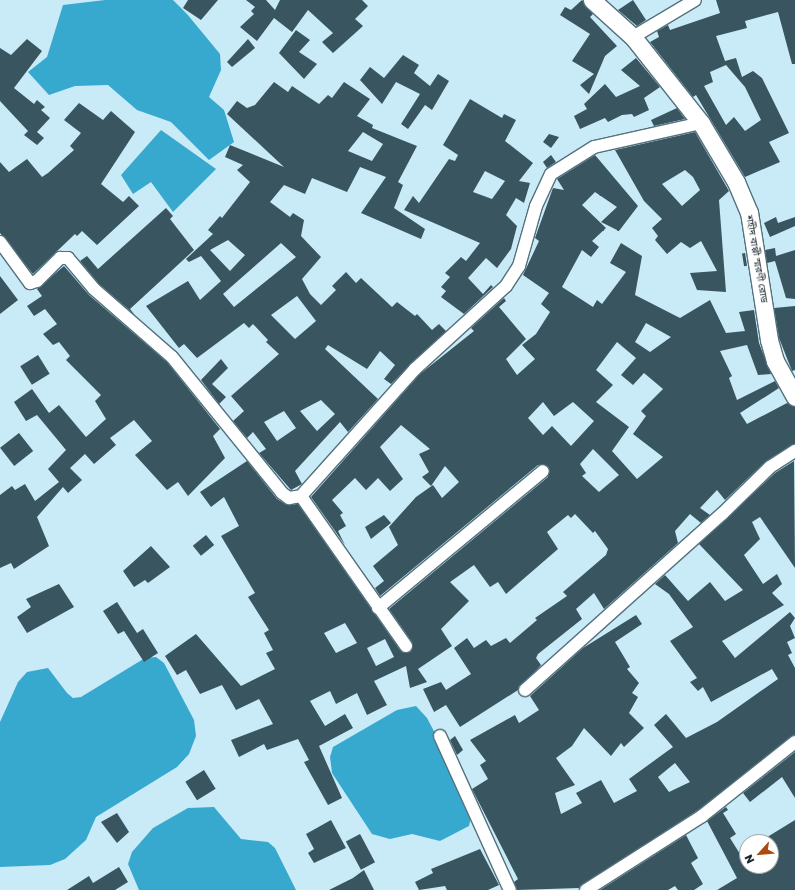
<!DOCTYPE html>
<html>
<head>
<meta charset="utf-8">
<style>
	body { margin:0 }
	#map { position:relative; width:795px; height:890px; overflow:hidden; background:#c9eaf7; font-family:"Golos Text","Noto Sans Bengali",sans-serif }
	div>[style] { position:absolute }
	[style*='--x'] { left:calc(var(--x)*1px); top:calc(var(--y)*1px); width:calc(var(--w)*1px); rotate:calc(var(--a)*1deg) }
	.water>* { inset:0; background:#37a9cf }
	.building>* { inset:0; background:#385560; transform-origin:0 0 }
	.roads { filter:drop-shadow(1px 0 #54717d) drop-shadow(-1px 0 #54717d) drop-shadow(0 1px #54717d) drop-shadow(0 -1px #54717d) }
	.street>* { height:12px; margin:-6px; padding:0 6px; transform-origin:6px; border-radius:6px; background:#fff }
	.secondary>* { height:17px; margin:-8.5px; padding:0 8.5px; transform-origin:8.5px; border-radius:8.5px; background:#fff }
	span { translate:-50% -50%; white-space:nowrap; text-align:center; line-height:1.15; -webkit-text-stroke:4px #fff; paint-order:stroke }
	.street-label { font-size:10px; color:#1a262b }
	.north { position:absolute; left:739px; top:834px; width:40px; height:40px; box-sizing:border-box; background:#fff; border:1px solid #a3a8aa; border-radius:50%; rotate:243deg; font-size:11px; font-weight:700; line-height:16px; text-align:center; color:#1a262b }
	.north::after { content:''; display:block; margin:auto; width:14px; height:18px; background:#ac4a11; clip-path:polygon(50% 0,100% 100%,50% 72%,0 100%) }
</style>
</head>
<body>
<div id="map">
	<div class="water">
		<i style="clip-path:polygon(105px 0,173px 0,187px 14px,220px 54px,221px 70px,209px 97px,224px 110px,234px 142px,209px 160px,171px 122px,137px 110px,108px 85px,75px 86px,49px 95px,28px 72px,47px 57px,63px 5px)"></i>
		<i style="clip-path:polygon(161px 130px,216px 169px,173px 212px,151px 182px,133px 194px,121px 175px)"></i>
		<i style="clip-path:polygon(156px 657px,164px 663px,194px 720px,196px 736px,189px 754px,177px 767px,96px 817px,86px 840px,65px 859px,50px 865px,0 867px,0 722px,18px 682px,27px 672px,48px 668px,67px 693px,73px 698px,81px 697px,145px 658px)"></i>
		<i style="clip-path:polygon(416px 706px,427px 718px,456px 773px,472px 813px,469px 826px,440px 841px,412px 834px,390px 839px,372px 834px,332px 773px,330px 757px,333px 747px,397px 710px)"></i>
		<i style="clip-path:polygon(214px 807px,241px 839px,268px 842px,275px 848px,296px 890px,139px 890px,128px 864px,132px 852px,153px 828px,188px 808px)"></i>
	</div>
	<div class="building">
		<i style="clip-path:polygon(188px 0,218px 0,201px 20px,183px 8px)"></i>
		<i style="clip-path:polygon(246px 0,266px 0,275px 10px,280px 0,362px 0,368px 6px,355px 19px,363px 26px,333px 53px,322px 42px,333px 33px,308px 10px,292px 32px,274px 18px,257px 41px,240px 27px,254px 14px,251px 11px,255px 7px)"></i>
		<i style="clip-path:polygon(582px 0,593px 14px,590px 17px,617px 46px,605px 56px,589px 94px,580px 85px,594px 74px,572px 61px,590px 34px,560px 15px,565px 7px,571px 10px)"></i>
		<i style="clip-path:polygon(633px 0,646px 20px,637px 26px,618px 10px)"></i>
		<i style="clip-path:polygon(evenodd,716px 0,795px 0,795px 64px,792px 64px,778px 12px,745px 21px,747px 28px,716px 36px,725px 61px,736px 58px,742px 77px,753px 71px,762px 78px,789px 133px,769px 142px,780px 162px,745px 177px,696px 95px,693px 97px,650px 42px,659px 37px,657px 31px,668px 25px,670px 30px,720px 13px,716px 0,726px 65px,745px 87px,761px 120px,745px 131px,734px 117px,726px 125px,704px 86px,713px 82px,710px 72px,726px 65px)"></i>
		<i style="clip-path:polygon(296px 30px,310px 40px,299px 52px,317px 64px,304px 79px,279px 53px)"></i>
		<i style="clip-path:polygon(27px 39px,42px 51px,14px 88px,34px 104px,37px 100px,45px 107px,41px 110px,50px 118px,37px 132px,44px 138px,37px 145px,24px 135px,28px 131px,0 101px,0 48px,11px 55px)"></i>
		<i style="clip-path:polygon(248px 39px,255px 48px,232px 67px,227px 62px)"></i>
		<i style="clip-path:polygon(403px 55px,419px 65px,414px 73px,430px 86px,438px 74px,449px 81px,432px 110px,425px 105px,408px 129px,401px 124px,420px 94px,396px 82px,382px 104px,360px 80px,370px 67px,384px 78px)"></i>
		<i style="clip-path:polygon(636px 58px,660px 87px,644px 98px,649px 110px,634px 117px,632px 114px,622px 115px,608px 122px,605px 118px,580px 129px,574px 116px,587px 109px,584px 104px,605px 84px,616px 97px,640px 86px,621px 70px)"></i>
		<i style="clip-path:polygon(evenodd,274px 82px,288px 92px,292px 86px,319px 104px,328px 95px,332px 98px,344px 82px,370px 99px,357px 116px,373px 125px,372px 128px,417px 146px,398px 182px,403px 185px,394px 208px,425px 229px,421px 239px,361px 213px,386px 177px,360px 167px,347px 192px,312px 178px,305px 194px,284px 185px,270px 202px,290px 217px,293px 213px,304px 220px,301px 236px,321px 257px,302px 279px,310px 294px,321px 305px,336px 290px,332px 286px,346px 272px,356px 283px,361px 278px,392px 307px,397px 302px,415px 316px,417px 314px,432px 330px,439px 324px,446px 331px,391px 384px,384px 379px,395px 365px,380px 351px,367px 369px,328px 345px,325px 349px,378px 399px,348px 432px,340px 422px,328px 435px,295px 471px,302px 484px,291px 490px,259px 453px,266px 449px,253px 432px,247px 438px,233px 421px,244px 411px,231px 396px,279px 354px,266px 342px,268px 340px,253px 324px,249px 328px,244px 323px,197px 358px,184px 344px,179px 348px,146px 306px,188px 281px,200px 300px,221px 281px,201px 256px,189px 262px,186px 259px,213px 234px,208px 230px,220px 216px,222px 218px,250px 182px,237px 170px,243px 165px,225px 157px,230px 145px,284px 167px,227px 114px,237px 101px,247px 108px,255px 105px,274px 82px,363px 132px,383px 144px,372px 161px,348px 151px,363px 132px,274px 82px,228px 240px,245px 255px,230px 271px,210px 250px,228px 240px,274px 82px,281px 243px,296px 257px,234px 307px,223px 294px,281px 243px,274px 82px,297px 296px,316px 321px,295px 339px,271px 315px,297px 296px,274px 82px,321px 400px,335px 414px,317px 431px,300px 411px,321px 400px,274px 82px,284px 411px,296px 428px,277px 441px,264px 422px,284px 411px)"></i>
		<i style="clip-path:polygon(evenodd,470px 99px,502px 118px,504px 114px,516px 120px,505px 141px,533px 163px,519px 181px,530px 183px,524px 203px,516px 198px,506px 215px,517px 226px,511px 249px,497px 268px,486px 258px,468px 278px,483px 294px,491px 285px,493px 287px,464px 314px,441px 297px,446px 291px,441px 287px,450px 277px,445px 273px,461px 257px,466px 261px,480px 243px,404px 210px,413px 196px,419px 203px,449px 159px,455px 161px,458px 155px,443px 145px,470px 99px,485px 171px,505px 181px,492px 199px,473px 192px,485px 171px)"></i>
		<i style="clip-path:polygon(79px 103px,103px 120px,111px 111px,135px 132px,101px 184px,123px 202px,129px 196px,139px 206px,97px 245px,82px 231px,77px 236px,75px 234px,33px 274px,0 233px,0 162px,9px 172px,27px 159px,42px 177px,48px 173px,74px 150px,70px 146px,81px 133px,64px 120px)"></i>
		<i style="clip-path:polygon(677px 108px,685px 119px,654px 126px,651px 120px)"></i>
		<i style="clip-path:polygon(evenodd,695px 132px,729px 191px,719px 200px,726px 292px,697px 290px,690px 273px,717px 271px,701px 241px,690px 248px,681px 242px,667px 254px,655px 240px,658px 236px,652px 228px,662px 219px,644px 201px,615px 150px,695px 132px,685px 170px,693px 177px,700px 190px,682px 206px,662px 184px,685px 170px)"></i>
		<i style="clip-path:polygon(549px 134px,559px 137px,551px 148px,543px 142px)"></i>
		<i style="clip-path:polygon(551px 155px,556px 162px,547px 168px,543px 162px)"></i>
		<i style="clip-path:polygon(evenodd,595px 155px,638px 206px,619px 231px,601px 222px,617px 207px,595px 192px,582px 205px,606px 228px,592px 241px,599px 247px,591px 257px,582px 250px,562px 287px,593px 307px,597px 300px,602px 304px,626px 272px,610px 263px,621px 243px,642px 256px,635px 295px,680px 318px,710px 300px,726px 333px,745px 331px,739px 312px,754px 310px,759px 343px,771px 374px,758px 375px,747px 345px,720px 351px,732px 376px,729px 378px,737px 400px,775px 381px,779px 388px,740px 413px,747px 424px,787px 403px,795px 407px,795px 444px,765px 462px,725px 500px,717px 490px,700px 508px,710px 515px,701px 523px,690px 514px,675px 531px,678px 543px,604px 609px,594px 593px,576px 609px,582px 619px,538px 654px,536px 658px,541px 665px,518px 690px,460px 727px,446px 705px,434px 712px,423px 689px,441px 682px,446px 690px,471px 674px,454px 648px,467px 638px,474px 648px,486px 640px,491px 646px,506px 638px,510px 643px,537px 620px,535px 618px,567px 596px,563px 592px,606px 555px,608px 549px,595px 531px,593px 533px,575px 514px,571px 518px,568px 515px,547px 532px,558px 549px,506px 594px,498px 582px,490px 587px,474px 565px,450px 582px,469px 601px,441px 629px,452px 646px,418px 669px,427px 682px,410px 688px,406px 666px,374px 681px,387px 705px,367px 715px,357px 693px,336px 704px,330px 691px,310px 701px,325px 726px,345px 714px,353px 728px,319px 746px,342px 798px,328px 805px,304px 762px,309px 760px,298px 739px,267px 750px,264px 744px,239px 757px,231px 740px,273px 724px,259px 699px,236px 710px,222px 685px,200px 694px,186px 670px,177px 675px,165px 656px,196px 634px,241px 686px,275px 669px,266px 653px,273px 650px,264px 633px,269px 630px,248px 597px,255px 593px,221px 536px,239px 526px,224px 497px,211px 507px,200px 492px,247px 461px,277px 499px,287px 505px,298px 504px,400px 650px,411px 652px,412px 642px,389px 609px,548px 477px,549px 467px,538px 465px,380px 596px,375px 588px,384px 581px,373px 566px,398px 545px,389px 527px,416px 497px,433px 485px,442px 498px,459px 482px,445px 466px,431px 486px,422px 477px,429px 472px,419px 454px,430px 449px,401px 425px,380px 447px,403px 479px,390px 491px,378px 478px,366px 490px,355px 478px,332px 500px,343px 513px,340px 515px,346px 526px,338px 531px,345px 545px,311px 497px,420px 374px,474px 331px,471px 328px,504px 298px,506px 301px,499px 307px,526px 339px,506px 359px,517px 375px,535px 359px,522px 345px,536px 334px,550px 312px,541px 304px,549px 293px,523px 275px,539px 241px,535px 238px,553px 188px,564px 190px,557px 179px,595px 155px,646px 323px,671px 337px,650px 352px,635px 342px,646px 323px,595px 155px,617px 342px,636px 358px,621px 375px,633px 385px,644px 373px,663px 389px,641px 411px,646px 416px,633px 434px,663px 457px,637px 479px,612px 451px,629px 427px,596px 402px,613px 385px,596px 370px,617px 342px,595px 155px,543px 402px,554px 416px,573px 402px,594px 421px,571px 446px,552px 426px,543px 435px,528px 418px,543px 402px,595px 155px,593px 449px,619px 475px,599px 492px,582px 476px,586px 473px,580px 464px,593px 449px,595px 155px,345px 623px,357px 643px,336px 653px,324px 633px,345px 623px,595px 155px,385px 639px,394px 657px,376px 666px,367px 648px,385px 639px)"></i>
		<i style="clip-path:polygon(166px 208px,173px 216px,170px 219px,194px 250px,130px 309px,135px 315px,99px 284px,80px 261px,87px 256px,98px 269px)"></i>
		<i style="clip-path:polygon(776px 217px,778px 223px,795px 217px,795px 226px,770px 237px,764px 223px)"></i>
		<i style="clip-path:polygon(775px 248px,776px 256px,795px 250px,795px 299px,786px 298px,775px 261px,767px 263px,765px 250px)"></i>
		<i style="left:745px;top:253px;width:13px;height:3px;rotate:81deg"></i>
		<i style="clip-path:polygon(64px 266px,89px 295px,167px 362px,220px 429px,213px 436px,225px 458px,188px 496px,178px 482px,167px 490px,135px 455px,152px 441px,134px 420px,110px 438px,116px 445px,94px 464px,85px 454px,70px 468px,82px 480px,68px 493px,63px 487px,37px 517px,49px 546px,14px 569px,11px 563px,0 568px,0 495px,12px 486px,15px 490px,25px 484px,35px 501px,59px 482px,48px 469px,66px 450px,37px 415px,26px 421px,14px 402px,32px 389px,49px 413px,59px 405px,86px 437px,106px 419px,95px 401px,101px 395px,66px 360px,70px 356px,59px 342px,53px 345px,43px 334px,57px 324px,45px 309px,34px 316px,27px 306px,42px 296px,37px 289px)"></i>
		<i style="clip-path:polygon(0 276px,18px 300px,0 314px)"></i>
		<i style="clip-path:polygon(795px 306px,795px 370px,792px 371px,779px 338px,774px 308px)"></i>
		<i style="left:38px;top:355px;width:22px;height:21px;rotate:58deg"></i>
		<i style="clip-path:polygon(221px 359px,228px 368px,212px 384px,226px 397px,219px 404px,201px 380px)"></i>
		<i style="left:19px;top:433px;width:23px;height:24px;rotate:52deg"></i>
		<i style="clip-path:polygon(evenodd,794px 461px,795px 568px,760px 517px,752px 522px,760px 539px,744px 555px,763px 584px,777px 574px,782px 584px,772px 593px,784px 605px,722px 641px,735px 658px,790px 612px,795px 618px,790px 626px,795px 638px,787px 642px,792px 653px,788px 655px,795px 668px,795px 735px,698px 810px,579px 888px,517px 890px,514px 882px,518px 879px,472px 789px,488px 779px,480px 765px,486px 761px,470px 740px,515px 715px,519px 723px,539px 710px,530px 696px,583px 648px,636px 615px,642px 624px,615px 642px,630px 667px,627px 669px,639px 683px,632px 693px,638px 697px,629px 713px,644px 728px,624px 747px,621px 743px,611px 756px,584px 728px,572px 746px,556px 758px,575px 785px,555px 793px,561px 814px,582px 803px,576px 793px,601px 780px,614px 803px,637px 791px,629px 779px,673px 747px,654px 725px,666px 714px,686px 738px,717px 722px,778px 679px,772px 669px,711px 702px,703px 687px,698px 691px,690px 682px,697px 678px,670px 641px,693px 627px,669px 594px,655px 584px,665px 575px,688px 601px,710px 582px,725px 601px,743px 590px,699px 544px,775px 473px,794px 461px,675px 763px,690px 782px,669px 792px,658px 777px,675px 763px)"></i>
		<i style="clip-path:polygon(384px 515px,391px 523px,371px 539px,365px 527px)"></i>
		<i style="left:206px;top:535px;width:13px;height:17px;rotate:51deg"></i>
		<i style="clip-path:polygon(151px 546px,170px 567px,148px 583px,145px 580px,134px 587px,123px 571px)"></i>
		<i style="clip-path:polygon(59px 584px,74px 607px,27px 633px,17px 617px,31px 607px,26px 599px)"></i>
		<i style="clip-path:polygon(117px 602px,137px 633px,143px 629px,158px 653px,144px 662px,124px 631px,118px 634px,103px 611px)"></i>
		<i style="clip-path:polygon(455px 736px,463px 750px,457px 755px,450px 740px)"></i>
		<i style="clip-path:polygon(795px 752px,795px 798px,782px 777px,750px 802px,743px 793px)"></i>
		<i style="left:204px;top:770px;width:22px;height:22px;rotate:58deg"></i>
		<i style="clip-path:polygon(726px 807px,728px 810px,723px 813px,736px 834px,730px 838px,740px 854px,747px 851px,747px 866px,771px 866px,771px 842px,759px 842px,795px 820px,795px 890px,717px 890px,737px 878px,707px 821px)"></i>
		<i style="clip-path:polygon(117px 813px,129px 832px,117px 843px,101px 822px)"></i>
		<i style="clip-path:polygon(331px 820px,346px 848px,314px 863px,308px 853px,314px 849px,306px 834px)"></i>
		<i style="left:360px;top:834px;width:32px;height:16px;rotate:62deg"></i>
		<i style="clip-path:polygon(686px 835px,698px 858px,691px 863px,703px 884px,694px 890px,678px 890px,675px 886px,668px 890px,600px 890px)"></i>
		<i style="clip-path:polygon(480px 849px,499px 885px,488px 890px,447px 890px,445px 886px,419px 890px,415px 882px,433px 873px,431px 869px)"></i>
		<i style="clip-path:polygon(119px 867px,128px 882px,115px 890px,67px 890px,89px 876px,93px 883px)"></i>
		<i style="clip-path:polygon(364px 870px,374px 890px,329px 890px,353px 878px)"></i>
	</div>
	<div class="roads">
		<div class="street">
			<i style="--x:633;--y:37;--w:72;--a:-30.8"></i>
			<i style="--x:0;--y:242;--w:51;--a:53.8"></i>
			<i style="--x:30;--y:283;--w:7;--a:-16"></i>
			<i style="--x:37;--y:281;--w:33;--a:-45"></i>
			<i style="--x:60;--y:258;--w:8;--a:0"></i>
			<i style="--x:68;--y:258;--w:40;--a:50"></i>
			<i style="--x:94;--y:289;--w:103;--a:41.1"></i>
			<i style="--x:172;--y:357;--w:175;--a:51"></i>
			<i style="--x:282;--y:493;--w:9;--a:36"></i>
			<i style="--x:289;--y:498;--w:12;--a:-9"></i>
			<i style="--x:378;--y:608;--w:214;--a:-39.7"></i>
			<i style="--x:406;--y:646;--w:183;--a:-125"></i>
			<i style="--x:301;--y:496;--w:171;--a:-48.1"></i>
			<i style="--x:415;--y:369;--w:123;--a:-42.4"></i>
			<i style="--x:506;--y:286;--w:24;--a:-57"></i>
			<i style="--x:519;--y:266;--w:62;--a:-74.2"></i>
			<i style="--x:536;--y:206;--w:35;--a:-65"></i>
			<i style="--x:551;--y:174;--w:51;--a:-32.1"></i>
			<i style="--x:594;--y:147;--w:110;--a:-12.6"></i>
			<i style="--x:525;--y:690;--w:264;--a:-41.8"></i>
			<i style="--x:722;--y:514;--w:67;--a:-44.4"></i>
			<i style="--x:770;--y:467;--w:30;--a:-33"></i>
			<i style="--x:440;--y:736;--w:169;--a:65.6"></i>
			<i style="--x:586;--y:890;--w:138;--a:-32.5"></i>
			<i style="--x:702;--y:816;--w:119;--a:-38.5"></i>
		</div>
		<div class="secondary">
			<i style="--x:592;--y:0;--w:55;--a:42.1"></i>
			<i style="--x:633;--y:37;--w:110;--a:51.7"></i>
			<i style="--x:701;--y:123;--w:69;--a:59.3"></i>
			<i style="--x:736;--y:182;--w:33;--a:67"></i>
			<i style="--x:749;--y:212;--w:130;--a:81.1"></i>
			<i style="--x:769;--y:340;--w:22;--a:74"></i>
			<i style="--x:775;--y:361;--w:41;--a:60.9"></i>
		</div>
	</div>
	<div class="street-label">
		<span style="left:757px;top:259px;rotate:80deg">শহীদ বাপ্পী স্মরণী রোড</span>
	</div>
	<div class="north">N</div>
</div>
</body>
</html>
